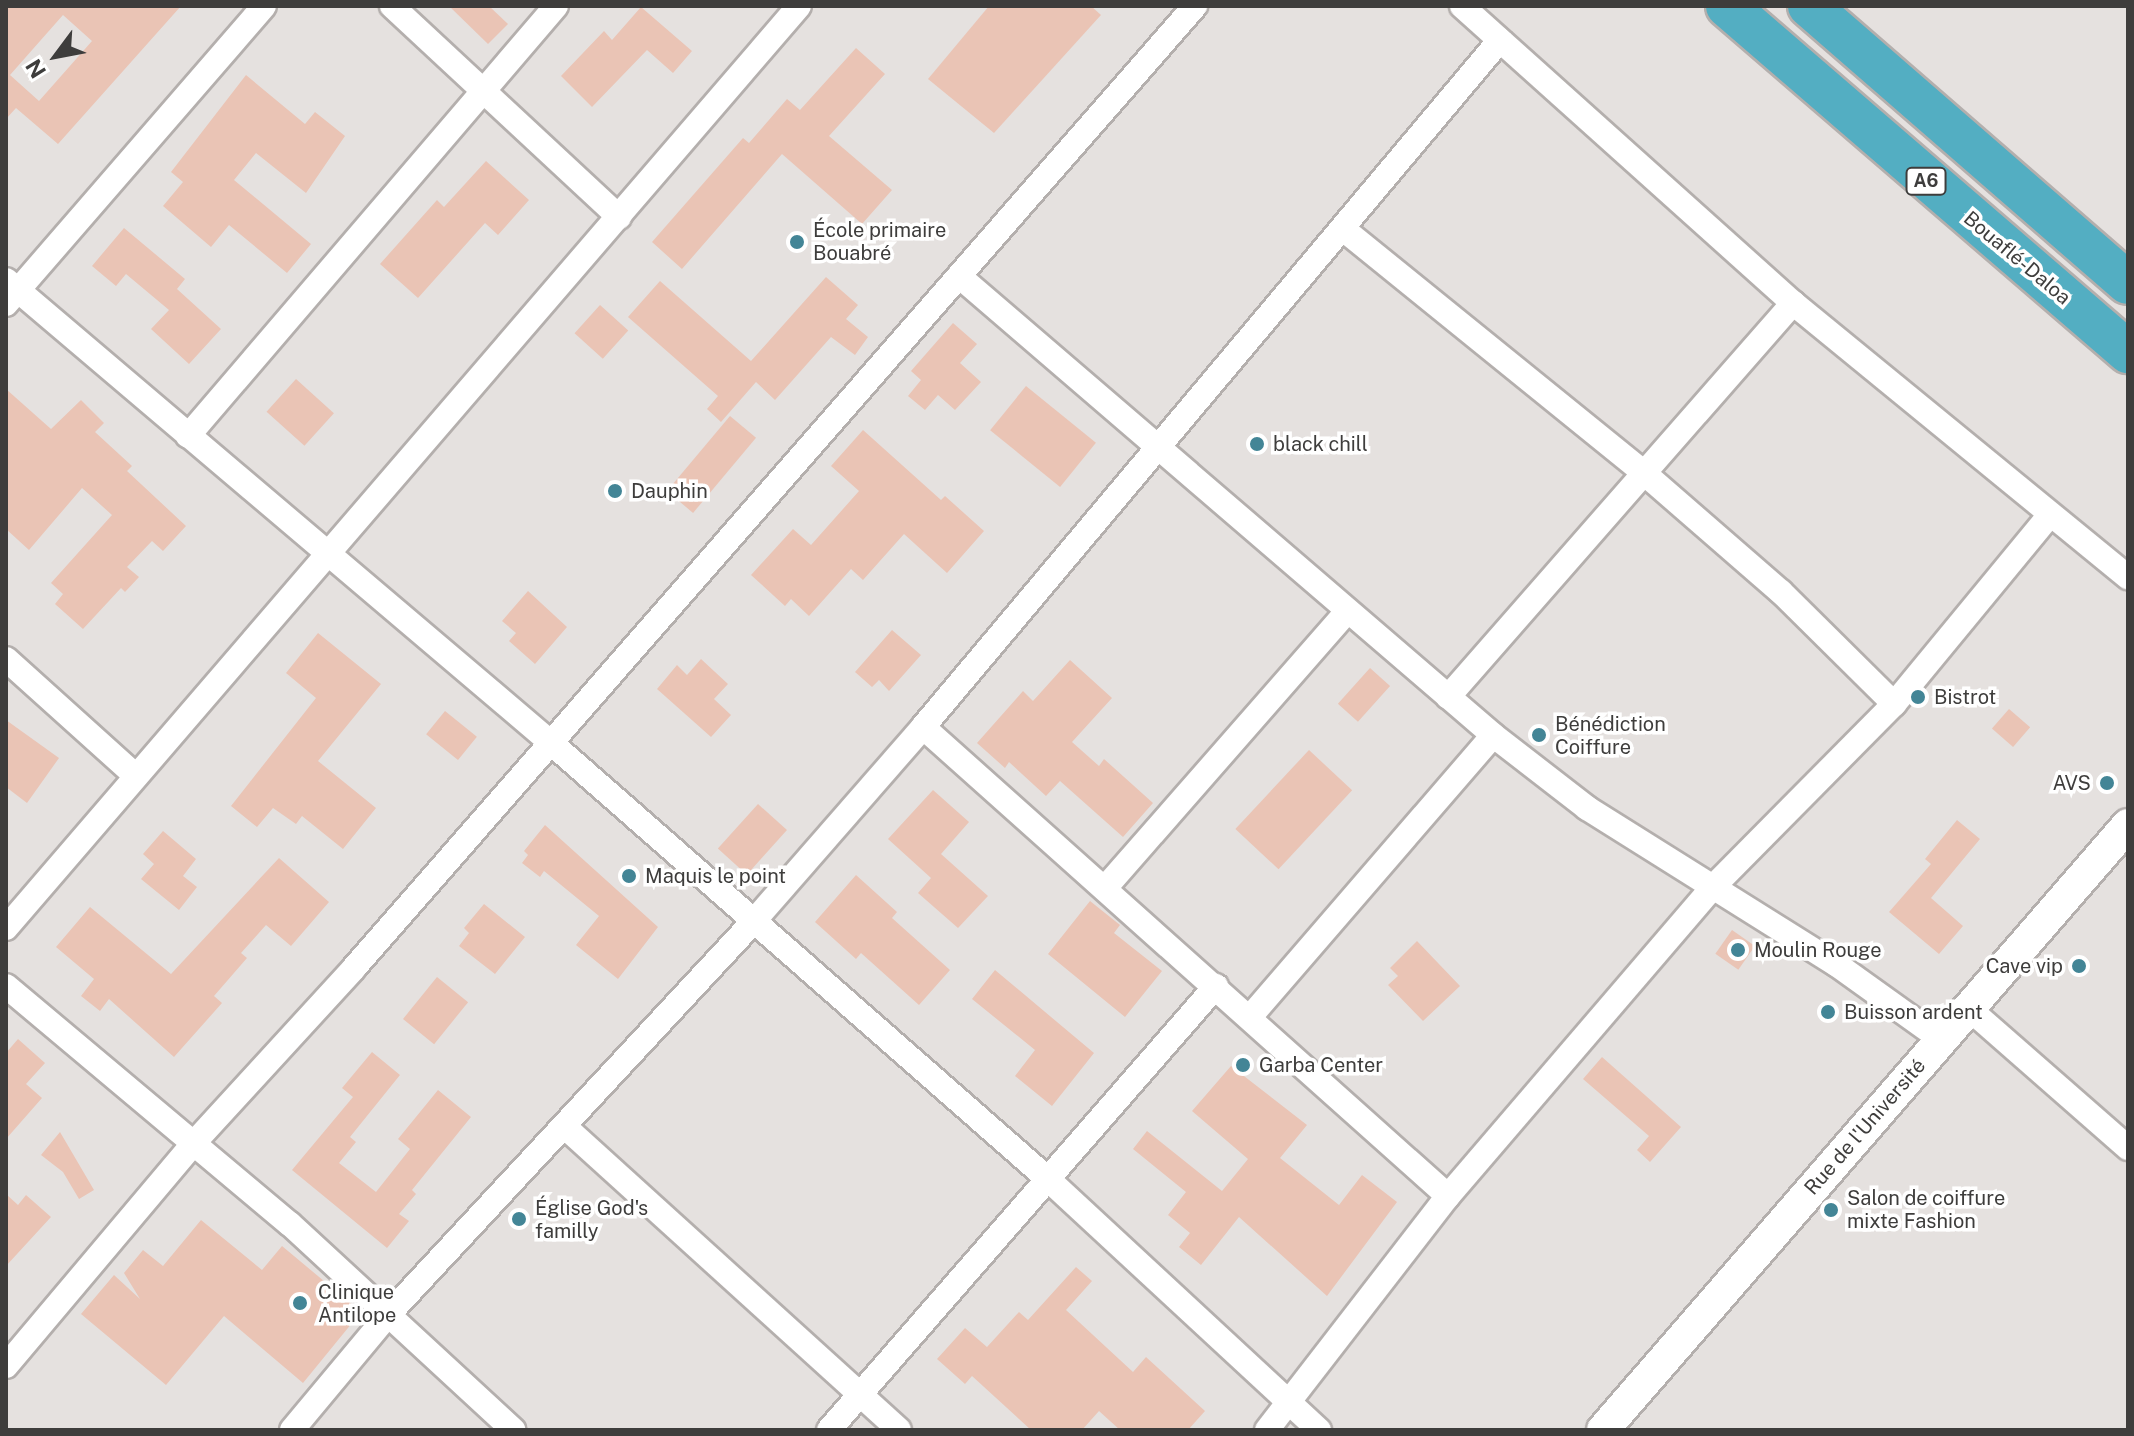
<!DOCTYPE html>
<html>
<head>
<meta charset="utf-8">
<style>
	body { margin:0 }
	#map { position:relative; width:2134px; height:1436px; overflow:hidden; background:#e5e1df; font-family:"Public Sans",sans-serif }
	div>[style] { position:absolute }
	[style*='--x'] { left:calc(var(--x)*1px); top:calc(var(--y)*1px); width:calc(var(--w)*1px); rotate:calc(var(--a)*1deg) }
	.building>* { inset:0; background:#eac4b5; transform-origin:0 0 }
	.roads { filter:drop-shadow(2px 0 #b4afad) drop-shadow(-2px 0 #b4afad) drop-shadow(0 2px #b4afad) drop-shadow(0 -2px #b4afad) }
	.minor>* { height:24px; margin:-12px; padding:0 12px; transform-origin:12px; border-radius:12px; background:#fff }
	.tertiary>* { height:32px; margin:-16px; padding:0 16px; transform-origin:16px; border-radius:16px; background:#fff }
	.trunk>* { height:42px; margin:-21px; padding:0 21px; transform-origin:21px; border-radius:21px; background:#53aec2 }
	.dots>* { width:22px; height:22px; translate:-50% -50%; box-sizing:border-box; border:4px solid #fff; border-radius:50% }
	span { translate:-50% -50%; white-space:nowrap; text-align:center; line-height:1.15; -webkit-text-stroke:7px #fff; paint-order:stroke }
	.shield-label span { padding:2px 6px; background:#fff; border:2px solid; border-radius:6px; -webkit-text-stroke-width:0 }
	.shield-label { font-size:18px; color:#3e3d3c; font-weight:700 }
	.poi-label { font-size:20px; color:#3e3d3c }
	.left { translate:0 -50%; text-align:left }
	.right { translate:-100% -50%; text-align:right }
	.street-label { font-size:20px; color:#3e3d3c }
	.frame { position:absolute; inset:0; border:8px solid #3e3d3c; pointer-events:none }
	.north { position:absolute; left:16px; top:16px; width:80px; height:80px; -webkit-text-stroke:6px #fff; paint-order:stroke; rotate:238deg; font-size:22px; font-weight:700; line-height:32px; text-align:center; color:#3e3d3c }
	.north::after { content:''; display:block; margin:auto; width:28px; height:36px; background:#3e3d3c; clip-path:polygon(50% 0,100% 100%,50% 72%,0 100%) }
</style>
</head>
<body>
<div id="map">
	<div class="building">
		<i style="clip-path:polygon(evenodd,6px 6px,181px 6px,58px 144px,16px 108px,6px 119px,6px 6px,63px 15px,92px 41px,39px 101px,10px 75px,63px 15px)"></i>
		<i style="clip-path:polygon(449px 6px,489px 6px,508px 24px,488px 44px)"></i>
		<i style="clip-path:polygon(989px 6px,1091px 6px,1101px 15px,994px 133px,928px 79px)"></i>
		<i style="clip-path:polygon(641px 7px,692px 51px,673px 73px,647px 50px,592px 107px,561px 76px,604px 31px,612px 40px)"></i>
		<i style="clip-path:polygon(856px 48px,885px 74px,829px 136px,892px 190px,862px 224px,782px 154px,682px 269px,652px 242px,743px 138px,749px 143px,787px 99px,800px 110px)"></i>
		<i style="clip-path:polygon(246px 75px,305px 124px,315px 112px,345px 136px,306px 193px,256px 153px,234px 180px,311px 244px,287px 273px,229px 225px,211px 247px,163px 206px,183px 182px,171px 172px)"></i>
		<i style="clip-path:polygon(486px 161px,529px 200px,498px 235px,485px 223px,418px 298px,380px 264px,437px 200px,444px 207px)"></i>
		<i style="clip-path:polygon(124px 228px,185px 279px,177px 289px,221px 329px,189px 364px,151px 329px,169px 310px,126px 274px,116px 286px,92px 266px)"></i>
		<i style="clip-path:polygon(826px 277px,858px 305px,846px 319px,868px 337px,855px 355px,831px 337px,775px 400px,756px 382px,721px 422px,707px 409px,718px 396px,628px 317px,660px 281px,751px 361px)"></i>
		<i style="left:600px;top:305px;width:38px;height:38px;rotate:42deg"></i>
		<i style="clip-path:polygon(953px 323px,977px 344px,960px 363px,981px 382px,955px 410px,938px 395px,925px 410px,908px 396px,921px 380px,911px 371px)"></i>
		<i style="left:296px;top:379px;width:51px;height:44px;rotate:42deg"></i>
		<i style="left:1026px;top:386px;width:90px;height:57px;rotate:39deg"></i>
		<i style="clip-path:polygon(6px 389px,51px 429px,81px 400px,104px 423px,95px 432px,132px 466px,127px 471px,186px 526px,163px 551px,152px 541px,127px 567px,139px 577px,125px 592px,121px 588px,83px 629px,55px 604px,63px 594px,51px 583px,112px 515px,82px 488px,29px 550px,6px 529px)"></i>
		<i style="left:730px;top:416px;width:34px;height:98px;rotate:40deg"></i>
		<i style="clip-path:polygon(863px 430px,941px 500px,945px 496px,984px 531px,947px 573px,904px 534px,863px 580px,851px 569px,809px 616px,791px 599px,785px 606px,751px 575px,793px 529px,811px 545px,859px 491px,831px 466px)"></i>
		<i style="clip-path:polygon(528px 591px,567px 627px,535px 664px,509px 641px,516px 633px,502px 621px)"></i>
		<i style="clip-path:polygon(892px 630px,921px 655px,889px 691px,879px 680px,872px 687px,855px 672px)"></i>
		<i style="clip-path:polygon(318px 633px,381px 684px,318px 761px,376px 808px,343px 849px,302px 816px,296px 824px,273px 808px,257px 827px,231px 806px,316px 698px,286px 673px)"></i>
		<i style="clip-path:polygon(701px 659px,728px 684px,714px 699px,731px 715px,711px 737px,657px 689px,677px 665px,687px 675px)"></i>
		<i style="clip-path:polygon(1070px 660px,1112px 698px,1072px 742px,1099px 766px,1104px 759px,1153px 803px,1123px 837px,1060px 781px,1046px 796px,1009px 762px,1005px 768px,977px 743px,1023px 691px,1033px 701px)"></i>
		<i style="left:1370px;top:668px;width:27px;height:48px;rotate:42deg"></i>
		<i style="left:2009px;top:709px;width:28px;height:26px;rotate:41deg"></i>
		<i style="left:445px;top:711px;width:41px;height:30px;rotate:39deg"></i>
		<i style="clip-path:polygon(6px 720px,59px 758px,27px 803px,6px 787px)"></i>
		<i style="left:1309px;top:750px;width:59px;height:108px;rotate:43deg"></i>
		<i style="clip-path:polygon(933px 790px,969px 822px,941px 854px,988px 896px,958px 928px,918px 893px,931px 878px,888px 839px)"></i>
		<i style="left:758px;top:804px;width:39px;height:60px;rotate:42deg"></i>
		<i style="clip-path:polygon(1957px 820px,1980px 839px,1931px 898px,1963px 926px,1939px 954px,1889px 912px,1931px 864px,1925px 859px)"></i>
		<i style="clip-path:polygon(545px 825px,658px 927px,618px 979px,576px 945px,599px 916px,544px 871px,540px 877px,522px 863px,528px 855px,524px 851px)"></i>
		<i style="clip-path:polygon(163px 831px,196px 859px,183px 876px,197px 887px,179px 910px,141px 879px,154px 864px,143px 854px)"></i>
		<i style="clip-path:polygon(279px 858px,329px 902px,291px 946px,266px 925px,241px 953px,247px 958px,214px 996px,222px 1003px,174px 1057px,109px 999px,100px 1011px,81px 996px,94px 979px,56px 947px,90px 907px,171px 974px)"></i>
		<i style="clip-path:polygon(856px 875px,897px 912px,892px 918px,950px 970px,919px 1005px,861px 953px,856px 959px,815px 922px)"></i>
		<i style="clip-path:polygon(1090px 901px,1120px 925px,1114px 933px,1162px 971px,1125px 1017px,1048px 954px)"></i>
		<i style="clip-path:polygon(484px 904px,525px 937px,495px 974px,459px 946px,469px 933px,464px 928px)"></i>
		<i style="left:1732px;top:930px;width:28px;height:29px;rotate:35deg"></i>
		<i style="clip-path:polygon(1417px 941px,1460px 986px,1423px 1021px,1388px 985px,1398px 976px,1390px 968px)"></i>
		<i style="clip-path:polygon(995px 970px,1094px 1053px,1052px 1106px,1015px 1076px,1035px 1050px,972px 999px)"></i>
		<i style="left:437px;top:977px;width:40px;height:54px;rotate:39deg"></i>
		<i style="clip-path:polygon(18px 1039px,45px 1063px,26px 1084px,42px 1098px,6px 1139px,6px 1053px)"></i>
		<i style="clip-path:polygon(372px 1052px,400px 1075px,350px 1137px,356px 1142px,339px 1163px,376px 1192px,410px 1149px,398px 1139px,438px 1090px,471px 1117px,412px 1190px,416px 1194px,399px 1214px,409px 1221px,387px 1248px,292px 1170px,353px 1097px,342px 1088px)"></i>
		<i style="clip-path:polygon(1602px 1057px,1681px 1127px,1650px 1162px,1637px 1150px,1649px 1136px,1583px 1079px)"></i>
		<i style="clip-path:polygon(1231px 1066px,1307px 1125px,1280px 1158px,1339px 1205px,1362px 1175px,1397px 1202px,1327px 1296px,1239px 1217px,1201px 1265px,1179px 1247px,1190px 1233px,1168px 1215px,1186px 1192px,1133px 1149px,1147px 1131px,1222px 1191px,1248px 1159px,1192px 1111px)"></i>
		<i style="clip-path:polygon(60px 1132px,94px 1190px,79px 1199px,63px 1172px,41px 1155px)"></i>
		<i style="clip-path:polygon(6px 1194px,18px 1205px,26px 1195px,51px 1217px,6px 1266px)"></i>
		<i style="clip-path:polygon(201px 1220px,262px 1270px,282px 1246px,361px 1312px,303px 1383px,224px 1316px,166px 1385px,81px 1314px,114px 1275px,140px 1299px,124px 1273px,143px 1250px,163px 1266px)"></i>
		<i style="clip-path:polygon(1076px 1267px,1092px 1281px,1066px 1310px,1133px 1372px,1146px 1357px,1205px 1411px,1188px 1430px,1120px 1430px,1099px 1411px,1082px 1430px,1031px 1430px,972px 1376px,965px 1384px,937px 1359px,965px 1328px,987px 1347px,1019px 1312px,1028px 1320px)"></i>
	</div>
	<div class="roads">
		<div class="minor">
			<i style="--x:392;--y:6;--w:310;--a:42.9"></i>
			<i style="--x:1462;--y:6;--w:445;--a:41.9"></i>
			<i style="--x:1793;--y:303;--w:433;--a:39.3"></i>
			<i style="--x:1343;--y:229;--w:387;--a:39"></i>
			<i style="--x:1644;--y:473;--w:181;--a:41"></i>
			<i style="--x:1781;--y:592;--w:159;--a:44.7"></i>
			<i style="--x:959;--y:276;--w:704;--a:40.68"></i>
			<i style="--x:1493;--y:735;--w:119;--a:37.8"></i>
			<i style="--x:1587;--y:808;--w:294;--a:32.1"></i>
			<i style="--x:1836;--y:964;--w:130;--a:35.6"></i>
			<i style="--x:6;--y:280;--w:712;--a:40.33"></i>
			<i style="--x:549;--y:741;--w:665;--a:41.28"></i>
			<i style="--x:1049;--y:1180;--w:368;--a:42.8"></i>
			<i style="--x:6;--y:304;--w:394;--a:-49.1"></i>
			<i style="--x:188;--y:436;--w:566;--a:-49.44"></i>
			<i style="--x:6;--y:659;--w:175;--a:42"></i>
			<i style="--x:1448;--y:697;--w:524;--a:-48.79"></i>
			<i style="--x:923;--y:727;--w:704;--a:41.78"></i>
			<i style="--x:1105;--y:888;--w:367;--a:-48.8"></i>
			<i style="--x:6;--y:928;--w:1216;--a:-49.3"></i>
			<i style="--x:6;--y:986;--w:371;--a:40"></i>
			<i style="--x:290;--y:1224;--w:304;--a:42.7"></i>
			<i style="--x:1967;--y:1007;--w:214;--a:41.2"></i>
			<i style="--x:1250;--y:1017;--w:372;--a:-49.2"></i>
			<i style="--x:564;--y:1126;--w:452;--a:42.2"></i>
			<i style="--x:6;--y:1366;--w:289;--a:-49.9"></i>
			<i style="--x:192;--y:1145;--w:240;--a:-47.5"></i>
			<i style="--x:354;--y:968;--w:1278;--a:-48.84"></i>
			<i style="--x:292;--y:1430;--w:147;--a:-50.2"></i>
			<i style="--x:386;--y:1317;--w:539;--a:-47.1"></i>
			<i style="--x:753;--y:922;--w:259;--a:-48.9"></i>
			<i style="--x:923;--y:727;--w:897;--a:-49.97"></i>
			<i style="--x:829;--y:1430;--w:589;--a:-48.92"></i>
			<i style="--x:1267;--y:1430;--w:296;--a:-52.3"></i>
			<i style="--x:1448;--y:1196;--w:404;--a:-49.4"></i>
			<i style="--x:1711;--y:889;--w:260;--a:-45.3"></i>
			<i style="--x:1894;--y:704;--w:245;--a:-50.5"></i>
		</div>
		<div class="tertiary">
			<i style="--x:1603;--y:1430;--w:801;--a:-49.05"></i>
		</div>
		<div class="trunk">
			<i style="--x:1727;--y:6;--w:530;--a:40.79"></i>
			<i style="--x:1809;--y:6;--w:422;--a:41"></i>
		</div>
	</div>
	<div class="dots">
		<i style="left:797px;top:242px;background:#438596"></i>
		<i style="left:1257px;top:444px;background:#438596"></i>
		<i style="left:615px;top:491px;background:#438596"></i>
		<i style="left:1918px;top:697px;background:#438596"></i>
		<i style="left:1539px;top:735px;background:#438596"></i>
		<i style="left:2107px;top:783px;background:#438596"></i>
		<i style="left:629px;top:876px;background:#438596"></i>
		<i style="left:1738px;top:950px;background:#438596"></i>
		<i style="left:2079px;top:966px;background:#438596"></i>
		<i style="left:1828px;top:1012px;background:#438596"></i>
		<i style="left:1243px;top:1065px;background:#438596"></i>
		<i style="left:1831px;top:1210px;background:#438596"></i>
		<i style="left:519px;top:1219px;background:#438596"></i>
		<i style="left:300px;top:1303px;background:#438596"></i>
	</div>
	<div class="shield-label">
		<span style="left:1926px;top:181px">A6</span>
	</div>
	<div class="poi-label">
		<span class="left" style="left:813px;top:242px">École primaire<br>Bouabré</span>
		<span class="left" style="left:1273px;top:444px">black chill</span>
		<span class="left" style="left:631px;top:491px">Dauphin</span>
		<span class="left" style="left:1934px;top:697px">Bistrot</span>
		<span class="left" style="left:1555px;top:736px">Bénédiction<br>Coiffure</span>
		<span class="right" style="left:2091px;top:783px">AVS</span>
		<span class="left" style="left:645px;top:876px">Maquis le point</span>
		<span class="left" style="left:1754px;top:950px">Moulin Rouge</span>
		<span class="right" style="left:2063px;top:966px">Cave vip</span>
		<span class="left" style="left:1844px;top:1012px">Buisson ardent</span>
		<span class="left" style="left:1259px;top:1065px">Garba Center</span>
		<span class="left" style="left:1847px;top:1210px">Salon de coiffure<br>mixte Fashion</span>
		<span class="left" style="left:535px;top:1220px">Église God's<br>familly</span>
		<span class="left" style="left:318px;top:1304px">Clinique<br>Antilope</span>
	</div>
	<div class="street-label">
		<span style="left:2017px;top:258px;rotate:40deg">Bouaflé-Daloa</span>
		<span style="left:1865px;top:1127px;rotate:-49deg">Rue de l'Université</span>
	</div>
	<div class="frame"></div>
	<div class="north">N</div>
</div>
</body>
</html>
